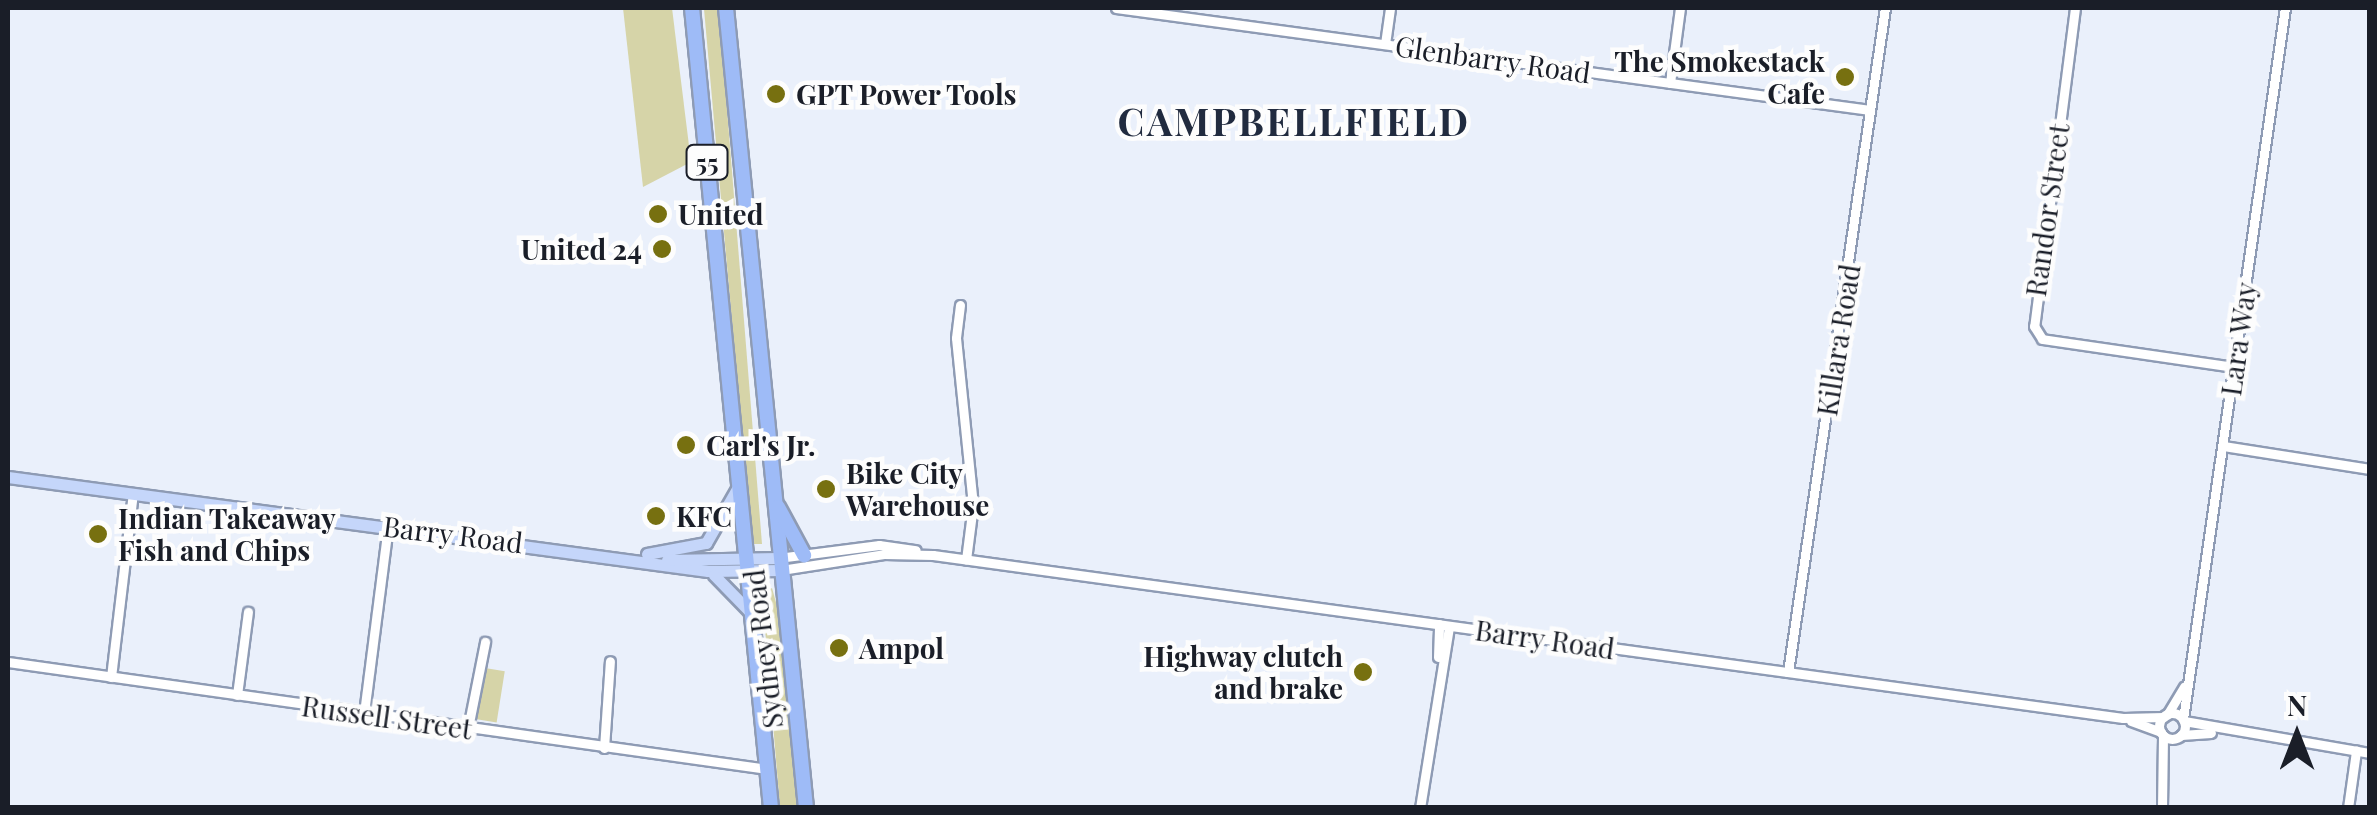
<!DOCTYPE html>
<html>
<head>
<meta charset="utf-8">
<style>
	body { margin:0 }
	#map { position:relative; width:2377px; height:815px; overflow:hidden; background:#eaf0fb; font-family:"Playfair Display",serif }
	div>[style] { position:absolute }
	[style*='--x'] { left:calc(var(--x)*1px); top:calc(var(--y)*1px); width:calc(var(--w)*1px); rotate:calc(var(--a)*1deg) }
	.green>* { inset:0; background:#d6d4a8; transform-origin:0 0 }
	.roads { filter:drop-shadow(2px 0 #8e9bb4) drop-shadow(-2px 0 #8e9bb4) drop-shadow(0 2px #8e9bb4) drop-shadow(0 -2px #8e9bb4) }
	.minor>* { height:9px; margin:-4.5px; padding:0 4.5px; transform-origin:4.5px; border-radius:4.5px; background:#fff }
	.minor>.ring { margin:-4.5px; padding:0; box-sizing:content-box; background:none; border:9px solid #fff; border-radius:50% }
	.major>* { height:11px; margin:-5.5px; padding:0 5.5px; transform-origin:5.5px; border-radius:5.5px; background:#c5d6fa }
	.highway>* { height:14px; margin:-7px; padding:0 7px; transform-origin:7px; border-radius:7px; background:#9ebbf7 }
	.dots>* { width:28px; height:28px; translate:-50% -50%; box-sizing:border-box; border:5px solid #fdfdfd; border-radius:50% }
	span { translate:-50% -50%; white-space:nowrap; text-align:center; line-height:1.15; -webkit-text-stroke:9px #fdfdfd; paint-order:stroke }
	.shield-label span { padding:2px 8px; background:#fdfdfd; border:2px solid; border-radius:8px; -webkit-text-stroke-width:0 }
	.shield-label { font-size:25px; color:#1a1e28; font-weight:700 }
	.street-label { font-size:28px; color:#1a1e28 }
	.poi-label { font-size:28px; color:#1a1e28; font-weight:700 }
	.right { translate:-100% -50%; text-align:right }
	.left { translate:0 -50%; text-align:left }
	.district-label { font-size:38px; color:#212b3f; font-weight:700; letter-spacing:2.5px }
	.frame { position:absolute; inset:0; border:10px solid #1a1e28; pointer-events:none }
	.north { position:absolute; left:2247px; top:685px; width:100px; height:100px; -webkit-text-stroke:8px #fdfdfd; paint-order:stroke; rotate:0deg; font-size:28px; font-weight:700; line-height:40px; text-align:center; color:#1a1e28 }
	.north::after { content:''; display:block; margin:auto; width:35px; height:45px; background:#1a1e28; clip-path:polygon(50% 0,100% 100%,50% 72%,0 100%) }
</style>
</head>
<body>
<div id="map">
	<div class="green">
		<i style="clip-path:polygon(623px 8px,672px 8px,691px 162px,643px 187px)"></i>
		<i style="clip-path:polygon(704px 9px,719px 10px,762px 544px,754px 544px,751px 533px)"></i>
		<i style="clip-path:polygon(772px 588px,777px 606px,798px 807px,780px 807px,762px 593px)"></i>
		<i style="left:485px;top:668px;width:20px;height:52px;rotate:9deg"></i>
	</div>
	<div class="roads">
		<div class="minor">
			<i style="--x:1116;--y:8;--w:761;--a:7.7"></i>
			<i style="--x:2075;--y:8;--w:321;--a:97.3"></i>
			<i style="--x:2034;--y:326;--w:15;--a:58"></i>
			<i style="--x:2042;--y:339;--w:193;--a:8.3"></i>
			<i style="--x:1385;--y:44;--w:36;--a:-82"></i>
			<i style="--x:1670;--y:83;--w:76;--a:-82.4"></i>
			<i style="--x:960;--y:305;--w:33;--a:97"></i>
			<i style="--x:956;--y:338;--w:168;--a:84.2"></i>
			<i style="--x:973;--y:505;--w:55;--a:97.3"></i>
			<i style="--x:2223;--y:446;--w:149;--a:8.9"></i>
			<i style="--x:778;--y:558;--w:102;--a:-7.3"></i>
			<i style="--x:879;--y:545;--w:37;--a:8"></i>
			<i style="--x:781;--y:570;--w:104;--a:-8.8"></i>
			<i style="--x:884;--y:554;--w:49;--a:1.2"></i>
			<i style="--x:933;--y:555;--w:1201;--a:7.8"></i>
			<i style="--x:2123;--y:718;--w:41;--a:-1.4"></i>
			<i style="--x:1438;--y:657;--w:33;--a:-88"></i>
			<i style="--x:8;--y:662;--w:767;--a:8.02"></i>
			<i style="--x:1788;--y:672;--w:671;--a:-81.69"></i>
			<i style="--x:111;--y:677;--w:185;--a:-83.2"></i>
			<i style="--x:237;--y:695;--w:84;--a:-82.5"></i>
			<i style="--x:364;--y:713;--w:189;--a:-82.7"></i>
			<i class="ring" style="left:2159px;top:713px;width:17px;height:17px"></i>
			<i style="--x:2167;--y:715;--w:33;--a:-59"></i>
			<i style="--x:2183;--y:719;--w:718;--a:-81.84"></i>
			<i style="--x:2131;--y:721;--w:32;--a:20"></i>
			<i style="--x:2184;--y:721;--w:189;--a:9.8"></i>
			<i style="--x:468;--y:728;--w:88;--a:-78.8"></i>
			<i style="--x:2181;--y:735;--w:30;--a:-4"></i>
			<i style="--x:604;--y:748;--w:87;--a:-86.1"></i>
			<i style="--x:1420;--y:808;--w:184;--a:-80.9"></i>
			<i style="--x:2162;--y:808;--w:73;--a:-89.2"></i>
			<i style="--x:2348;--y:808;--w:58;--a:-82"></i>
		</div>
		<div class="major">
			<i style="--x:8;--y:477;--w:706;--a:7.65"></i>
			<i style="--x:708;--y:571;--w:73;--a:-0.8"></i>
			<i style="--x:647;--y:554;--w:60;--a:-10.6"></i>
			<i style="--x:706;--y:543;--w:64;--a:-60.3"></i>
			<i style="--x:667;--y:560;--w:111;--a:-1"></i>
			<i style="--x:714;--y:575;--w:54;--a:45.7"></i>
		</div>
		<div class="highway">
			<i style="--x:692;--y:8;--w:804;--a:84.36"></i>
			<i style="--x:726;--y:8;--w:804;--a:84.29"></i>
			<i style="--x:778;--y:507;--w:55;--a:61.6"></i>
		</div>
	</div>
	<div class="dots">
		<i style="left:1845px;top:77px;background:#777010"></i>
		<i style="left:776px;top:94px;background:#777010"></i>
		<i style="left:658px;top:214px;background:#777010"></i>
		<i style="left:662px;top:249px;background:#777010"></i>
		<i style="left:686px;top:445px;background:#777010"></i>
		<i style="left:826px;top:489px;background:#777010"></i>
		<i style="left:656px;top:516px;background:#777010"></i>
		<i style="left:98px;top:534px;background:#777010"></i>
		<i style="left:839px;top:648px;background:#777010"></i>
		<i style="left:1363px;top:672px;background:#777010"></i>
	</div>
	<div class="shield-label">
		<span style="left:707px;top:162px">55</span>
	</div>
	<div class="street-label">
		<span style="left:1493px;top:59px;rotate:8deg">Glenbarry Road</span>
		<span style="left:2047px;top:210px;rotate:-82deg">Randor Street</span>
		<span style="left:2238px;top:339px;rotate:-82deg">Lara Way</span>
		<span style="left:1838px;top:340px;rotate:-81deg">Killara Road</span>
		<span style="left:453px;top:534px;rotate:7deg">Barry Road</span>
		<span style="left:1545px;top:639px;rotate:8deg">Barry Road</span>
		<span style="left:763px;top:649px;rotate:-97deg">Sydney Road</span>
		<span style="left:387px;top:717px;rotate:8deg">Russell Street</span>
	</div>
	<div class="poi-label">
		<span class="right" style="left:1825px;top:77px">The Smokestack<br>Cafe</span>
		<span class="left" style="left:796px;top:94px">GPT Power Tools</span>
		<span class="left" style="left:678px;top:214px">United</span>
		<span class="right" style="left:642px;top:249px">United 24</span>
		<span class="left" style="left:706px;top:445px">Carl's Jr.</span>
		<span class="left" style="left:846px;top:489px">Bike City<br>Warehouse</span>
		<span class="left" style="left:676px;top:516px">KFC</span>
		<span class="left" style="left:118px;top:534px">Indian Takeaway<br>Fish and Chips</span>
		<span class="left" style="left:859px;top:648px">Ampol</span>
		<span class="right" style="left:1343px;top:672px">Highway clutch<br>and brake</span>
	</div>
	<div class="district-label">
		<span style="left:1294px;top:121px">CAMPBELLFIELD</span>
	</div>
	<div class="frame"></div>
	<div class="north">N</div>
</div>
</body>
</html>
